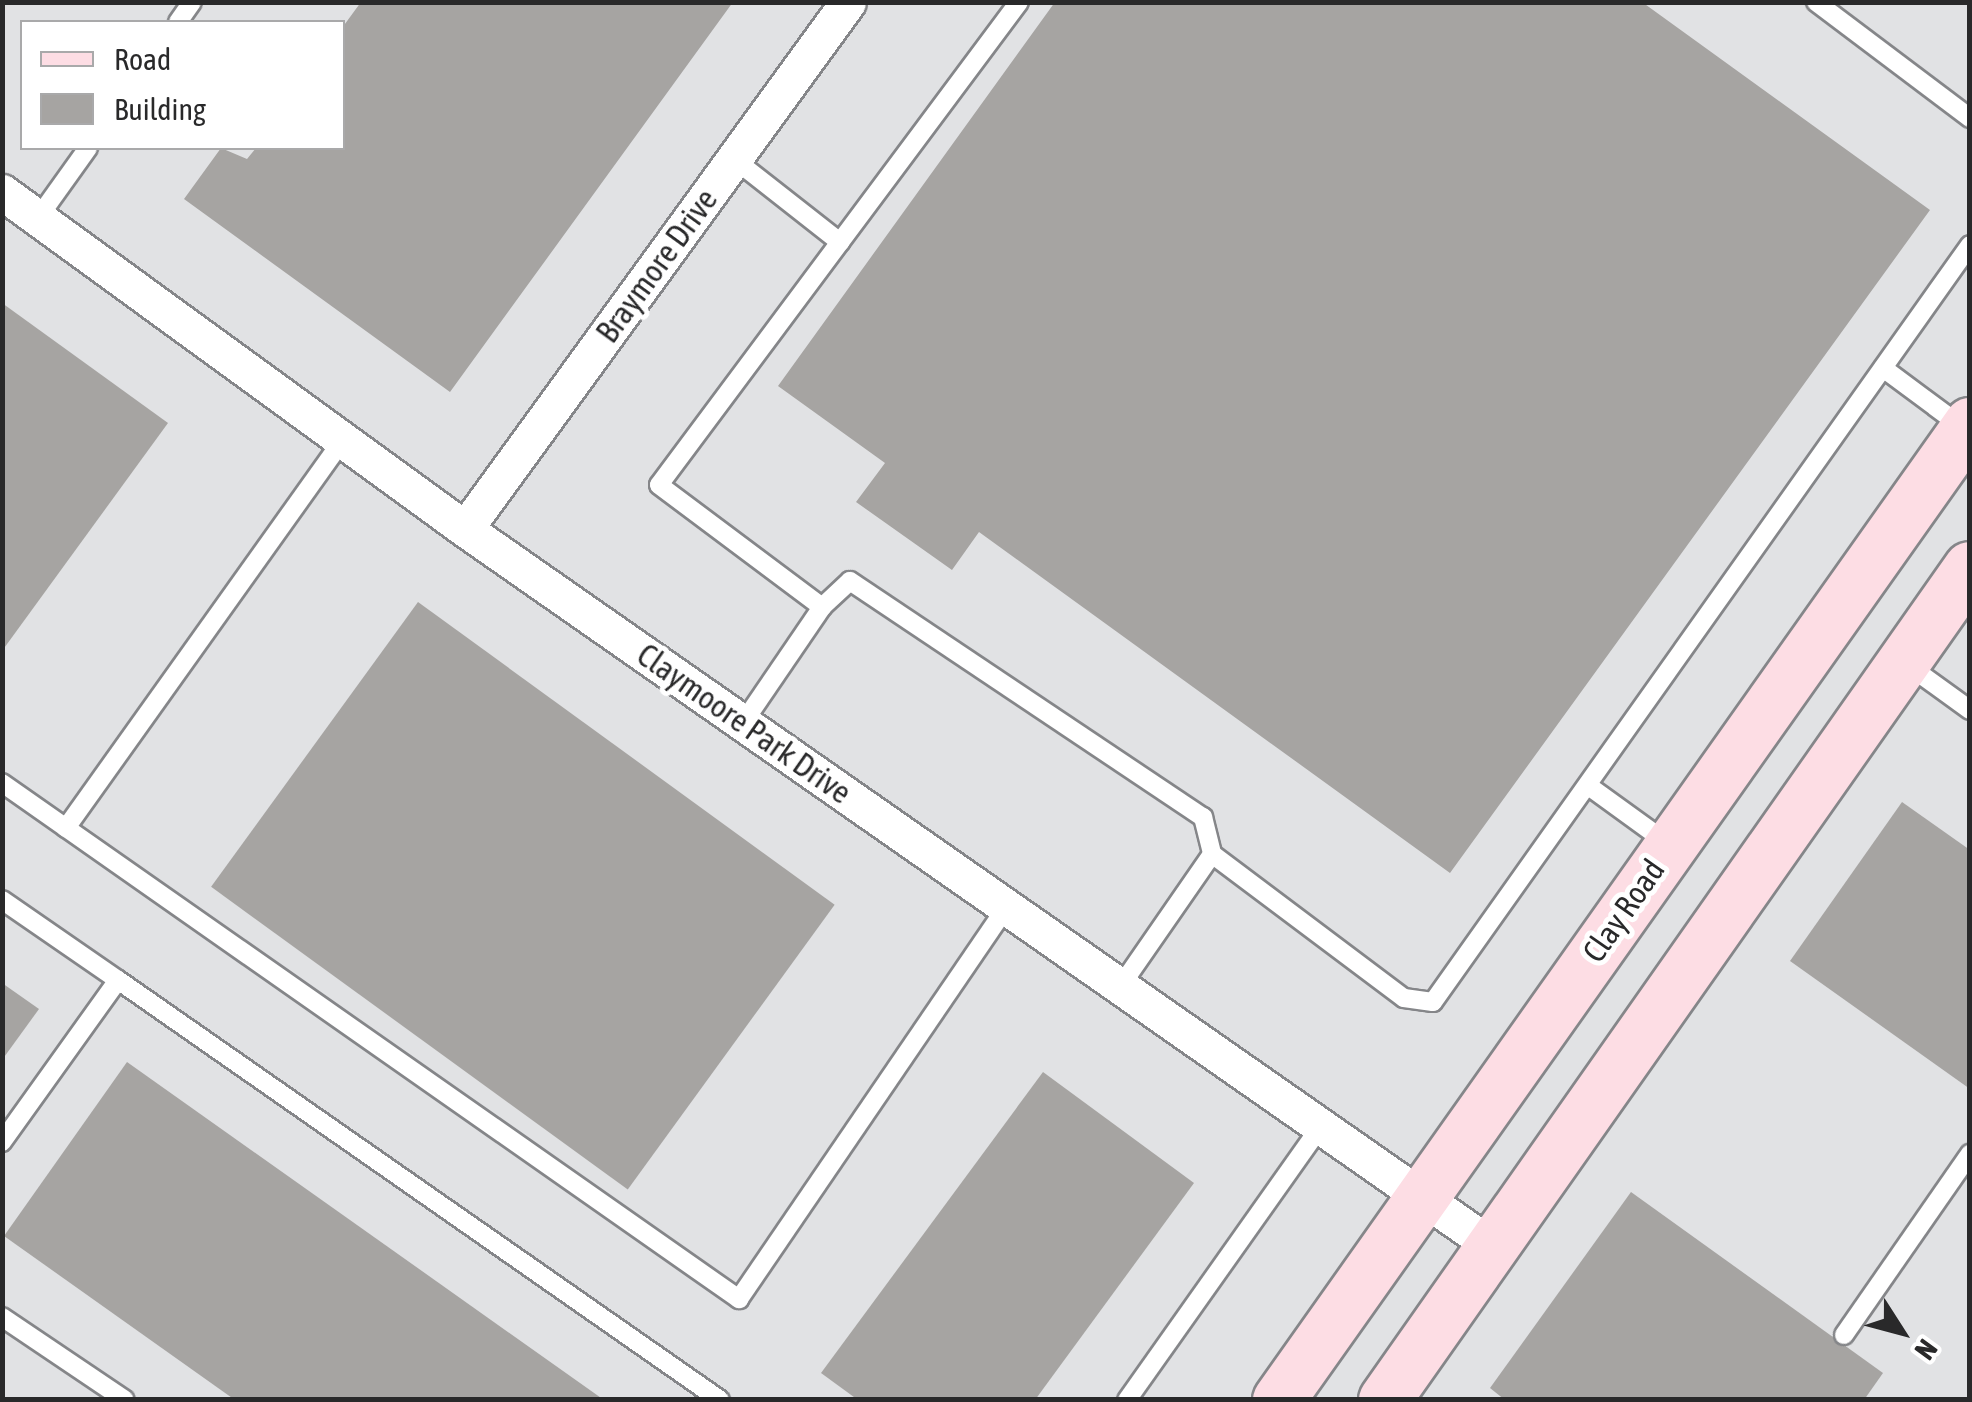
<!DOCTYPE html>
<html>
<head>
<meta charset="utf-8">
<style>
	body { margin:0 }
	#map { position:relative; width:1972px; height:1402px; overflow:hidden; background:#e1e2e4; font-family:"Asap Condensed",sans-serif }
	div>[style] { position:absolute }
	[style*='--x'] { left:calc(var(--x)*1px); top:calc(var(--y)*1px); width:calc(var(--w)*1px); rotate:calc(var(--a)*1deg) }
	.building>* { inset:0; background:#a6a4a2; transform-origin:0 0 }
	.roads { filter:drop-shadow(2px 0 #858689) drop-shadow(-2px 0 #858689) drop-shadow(0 2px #858689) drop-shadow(0 -2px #858689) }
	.lane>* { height:18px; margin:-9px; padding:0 9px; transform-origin:9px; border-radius:9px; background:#fff }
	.street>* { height:35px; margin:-17.5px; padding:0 17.5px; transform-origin:17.5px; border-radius:17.5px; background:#fff }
	.primary>* { height:52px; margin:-26px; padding:0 26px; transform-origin:26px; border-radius:26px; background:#fddde4 }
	span { translate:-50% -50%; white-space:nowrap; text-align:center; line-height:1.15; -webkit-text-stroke:10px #fff; paint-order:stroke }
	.street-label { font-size:32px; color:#29292a }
	.frame { position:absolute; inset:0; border:5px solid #29292a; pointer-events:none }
	.legend { position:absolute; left:20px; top:20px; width:325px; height:130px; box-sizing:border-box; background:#fff; border:2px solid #a9a9aa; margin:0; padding:12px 18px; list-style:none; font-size:30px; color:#29292a }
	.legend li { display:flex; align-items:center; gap:20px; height:50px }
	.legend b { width:50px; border:2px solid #a9a9aa }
	.north { position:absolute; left:1852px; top:1282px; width:100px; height:100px; -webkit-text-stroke:8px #fff; paint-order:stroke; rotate:126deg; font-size:28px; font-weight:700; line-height:40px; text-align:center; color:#29292a }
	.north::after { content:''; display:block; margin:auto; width:35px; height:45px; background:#29292a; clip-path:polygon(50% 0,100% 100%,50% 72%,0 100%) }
</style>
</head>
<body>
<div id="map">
	<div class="building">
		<i style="clip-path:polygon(361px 2px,733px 2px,450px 392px,184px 199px,221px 148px,247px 159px,256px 148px,342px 148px,342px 28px)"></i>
		<i style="clip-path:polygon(1055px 2px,1642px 2px,1930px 210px,1450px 873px,979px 532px,952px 570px,856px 502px,885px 463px,778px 386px)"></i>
		<i style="clip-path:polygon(2px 303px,168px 423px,2px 651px)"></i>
		<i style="left:418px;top:602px;width:515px;height:352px;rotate:36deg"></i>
		<i style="clip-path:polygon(1902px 802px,1970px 850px,1970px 1089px,1790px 961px)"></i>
		<i style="clip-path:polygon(2px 983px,39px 1009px,2px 1060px)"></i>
		<i style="clip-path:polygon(127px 1062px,604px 1400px,235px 1400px,4px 1236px)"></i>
		<i style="clip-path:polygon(1043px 1072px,1194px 1183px,1035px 1400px,858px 1400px,821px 1373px)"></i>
		<i style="clip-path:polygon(1631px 1192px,1883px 1373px,1864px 1400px,1505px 1400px,1490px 1388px)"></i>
	</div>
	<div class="roads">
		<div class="lane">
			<i style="--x:1019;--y:2;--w:602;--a:126.7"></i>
			<i style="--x:659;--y:485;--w:204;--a:36.8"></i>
			<i style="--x:822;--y:607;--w:38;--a:-43"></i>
			<i style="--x:850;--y:581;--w:425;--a:33.8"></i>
			<i style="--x:1203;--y:817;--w:38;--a:76"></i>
			<i style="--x:1212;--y:854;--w:240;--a:36.9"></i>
			<i style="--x:1404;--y:998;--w:29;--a:8"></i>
			<i style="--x:1433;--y:1002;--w:928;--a:-54.65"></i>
			<i style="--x:1816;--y:2;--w:193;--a:37"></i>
			<i style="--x:178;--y:22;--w:24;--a:-55"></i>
			<i style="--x:734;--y:159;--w:135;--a:38.1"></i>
			<i style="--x:38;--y:218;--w:86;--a:-54.5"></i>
			<i style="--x:1883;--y:368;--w:97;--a:36.6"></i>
			<i style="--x:1909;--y:666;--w:75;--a:35.8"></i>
			<i style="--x:743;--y:723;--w:140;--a:-55.7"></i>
			<i style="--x:2;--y:783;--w:900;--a:35"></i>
			<i style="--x:739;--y:1299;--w:474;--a:-55.7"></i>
			<i style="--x:1590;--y:787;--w:94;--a:35.9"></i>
			<i style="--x:66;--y:828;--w:477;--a:-54.5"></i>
			<i style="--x:2;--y:900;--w:141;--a:34.6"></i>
			<i style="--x:1120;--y:987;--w:162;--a:-55.3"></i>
			<i style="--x:2;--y:1142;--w:199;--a:-54.4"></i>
			<i style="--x:118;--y:980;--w:734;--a:34.9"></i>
			<i style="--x:2;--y:1317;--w:148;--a:34"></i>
			<i style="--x:1844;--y:1335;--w:221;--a:-55.2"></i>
			<i style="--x:1127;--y:1400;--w:334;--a:-54.7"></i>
		</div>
		<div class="street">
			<i style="--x:2;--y:192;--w:573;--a:36.05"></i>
			<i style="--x:465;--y:529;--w:1253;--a:34.92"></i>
			<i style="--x:465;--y:529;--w:651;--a:-53.99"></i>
		</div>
		<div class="primary">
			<i style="--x:1279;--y:1400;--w:1196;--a:-54.7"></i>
			<i style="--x:1385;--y:1400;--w:1017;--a:-54.89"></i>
		</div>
	</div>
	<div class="street-label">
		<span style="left:657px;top:266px;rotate:-54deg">Braymore Drive</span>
		<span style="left:744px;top:724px;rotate:35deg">Claymoore Park Drive</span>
		<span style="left:1624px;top:911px;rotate:-55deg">Clay Road</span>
	</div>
	<div class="frame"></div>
	<ul class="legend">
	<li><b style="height:12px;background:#fddde4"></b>Road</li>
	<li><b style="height:28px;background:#a6a4a2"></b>Building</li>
	</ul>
	<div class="north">N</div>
</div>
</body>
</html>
